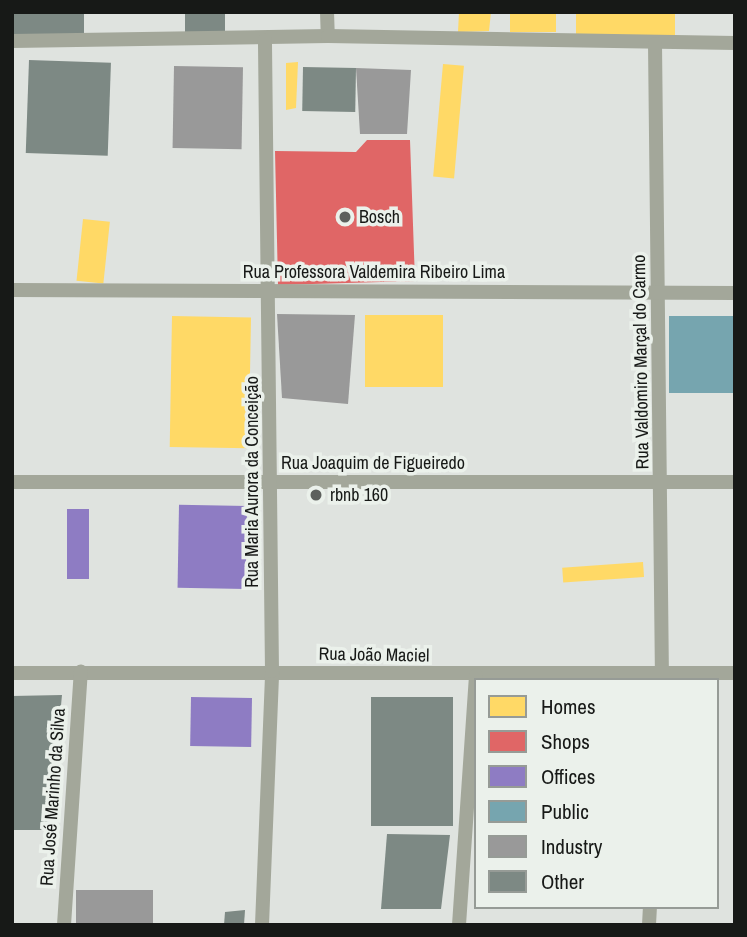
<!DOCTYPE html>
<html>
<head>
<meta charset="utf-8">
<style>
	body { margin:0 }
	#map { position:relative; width:747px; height:937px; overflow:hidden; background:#dfe3df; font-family:"Archivo Narrow",sans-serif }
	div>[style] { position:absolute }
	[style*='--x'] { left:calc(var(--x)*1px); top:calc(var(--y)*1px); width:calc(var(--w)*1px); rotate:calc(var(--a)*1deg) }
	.homes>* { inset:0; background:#ffd966; transform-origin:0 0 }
	.shops>* { inset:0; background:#e06666 }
	.offices>* { inset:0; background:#8e7cc3; transform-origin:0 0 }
	.public>* { inset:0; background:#76a5af; transform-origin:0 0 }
	.industry>* { inset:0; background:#999; transform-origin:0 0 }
	.building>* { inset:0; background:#7d8984; transform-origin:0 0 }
	.street>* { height:14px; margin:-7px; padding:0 7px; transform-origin:7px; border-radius:7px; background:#a3a79a }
	.dots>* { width:19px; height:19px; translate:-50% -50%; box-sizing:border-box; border:4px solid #ebf1eb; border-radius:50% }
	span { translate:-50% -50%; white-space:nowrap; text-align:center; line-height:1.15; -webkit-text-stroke:7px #ebf1eb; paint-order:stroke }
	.poi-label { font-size:18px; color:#171917 }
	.left { translate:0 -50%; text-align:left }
	.street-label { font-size:18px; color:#171917 }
	.frame { position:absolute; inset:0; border:14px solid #171917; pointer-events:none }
	.legend { position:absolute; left:474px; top:678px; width:245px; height:231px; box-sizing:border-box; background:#ebf1eb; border:2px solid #969b96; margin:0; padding:9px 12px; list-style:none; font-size:21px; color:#171917 }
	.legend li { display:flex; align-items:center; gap:14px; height:35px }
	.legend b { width:35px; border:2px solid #969b96 }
</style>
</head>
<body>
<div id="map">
	<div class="homes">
		<i style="clip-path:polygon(459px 12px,491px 12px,489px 31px,458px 32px)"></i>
		<i style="left:510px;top:12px;width:46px;height:20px"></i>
		<i style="left:576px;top:12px;width:99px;height:23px"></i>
		<i style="clip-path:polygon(298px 62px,296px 108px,286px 110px,286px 63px)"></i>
		<i style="left:443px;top:64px;width:21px;height:113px;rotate:5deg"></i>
		<i style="left:83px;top:219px;width:27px;height:62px;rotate:6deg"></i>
		<i style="left:365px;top:315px;width:78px;height:72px"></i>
		<i style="left:172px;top:316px;width:79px;height:131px;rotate:1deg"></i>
		<i style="left:643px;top:562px;width:15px;height:81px;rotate:86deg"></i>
	</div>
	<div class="shops">
		<i style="clip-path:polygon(367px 140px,410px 140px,415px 281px,278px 285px,275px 151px,356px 152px)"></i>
	</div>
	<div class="offices">
		<i style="left:247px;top:506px;width:83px;height:68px;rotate:91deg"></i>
		<i style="left:67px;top:509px;width:22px;height:70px"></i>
		<i style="left:252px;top:698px;width:49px;height:61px;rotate:91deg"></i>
	</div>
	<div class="public">
		<i style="left:735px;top:316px;width:77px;height:66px;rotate:90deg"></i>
	</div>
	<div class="industry">
		<i style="left:174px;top:66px;width:69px;height:82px;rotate:1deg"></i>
		<i style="clip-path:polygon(356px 68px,411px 70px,407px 134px,360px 134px)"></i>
		<i style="clip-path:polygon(277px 314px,355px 315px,348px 404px,282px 398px)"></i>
		<i style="left:76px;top:890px;width:77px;height:35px"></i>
	</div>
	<div class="building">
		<i style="left:12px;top:12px;width:72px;height:23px"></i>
		<i style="left:185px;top:12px;width:40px;height:22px"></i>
		<i style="left:29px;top:60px;width:82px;height:93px;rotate:2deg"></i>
		<i style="left:303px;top:67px;width:53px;height:44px;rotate:1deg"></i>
		<i style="clip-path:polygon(62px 695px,49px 830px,12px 830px,12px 696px)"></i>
		<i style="left:371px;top:697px;width:82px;height:129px"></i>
		<i style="clip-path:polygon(387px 834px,450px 835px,441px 909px,381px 909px)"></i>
		<i style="clip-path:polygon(245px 910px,244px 925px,224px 925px,225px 912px)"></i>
	</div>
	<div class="street">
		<i style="--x:327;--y:12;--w:24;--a:88"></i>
		<i style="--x:12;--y:41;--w:316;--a:-0.9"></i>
		<i style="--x:328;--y:36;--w:407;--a:1"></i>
		<i style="--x:655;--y:44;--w:635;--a:89.37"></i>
		<i style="--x:12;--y:290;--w:723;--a:0.24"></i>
		<i style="--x:12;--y:482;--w:723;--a:0"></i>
		<i style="--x:12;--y:673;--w:723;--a:0"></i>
		<i style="--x:64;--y:925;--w:254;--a:-86.2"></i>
		<i style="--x:262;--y:925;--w:254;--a:-87.7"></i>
		<i style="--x:272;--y:671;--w:631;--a:-90.64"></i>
		<i style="--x:459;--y:925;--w:250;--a:-86.1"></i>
		<i style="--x:649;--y:925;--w:18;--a:-87"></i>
	</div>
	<div class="dots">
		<i style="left:345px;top:217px;background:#5d605d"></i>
		<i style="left:316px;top:495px;background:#5d605d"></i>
	</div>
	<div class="poi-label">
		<span class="left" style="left:359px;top:217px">Bosch</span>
		<span class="left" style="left:330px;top:495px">rbnb 160</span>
	</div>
	<div class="street-label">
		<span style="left:374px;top:272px">Rua Professora Valdemira Ribeiro Lima</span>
		<span style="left:641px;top:362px;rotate:-91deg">Rua Valdomiro Marçal do Carmo</span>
		<span style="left:373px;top:463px">Rua Joaquim de Figueiredo</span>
		<span style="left:252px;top:482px;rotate:-90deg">Rua Maria Aurora da Conceição</span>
		<span style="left:374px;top:655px;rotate:1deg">Rua João Maciel</span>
		<span style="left:53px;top:797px;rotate:-86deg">Rua José Marinho da Silva</span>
	</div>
	<div class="frame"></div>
	<ul class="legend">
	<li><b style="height:19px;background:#ffd966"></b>Homes</li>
	<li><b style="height:19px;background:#e06666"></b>Shops</li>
	<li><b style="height:19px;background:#8e7cc3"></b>Offices</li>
	<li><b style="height:19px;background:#76a5af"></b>Public</li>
	<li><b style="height:19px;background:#999"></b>Industry</li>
	<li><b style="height:19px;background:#7d8984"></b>Other</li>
	</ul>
</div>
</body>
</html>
